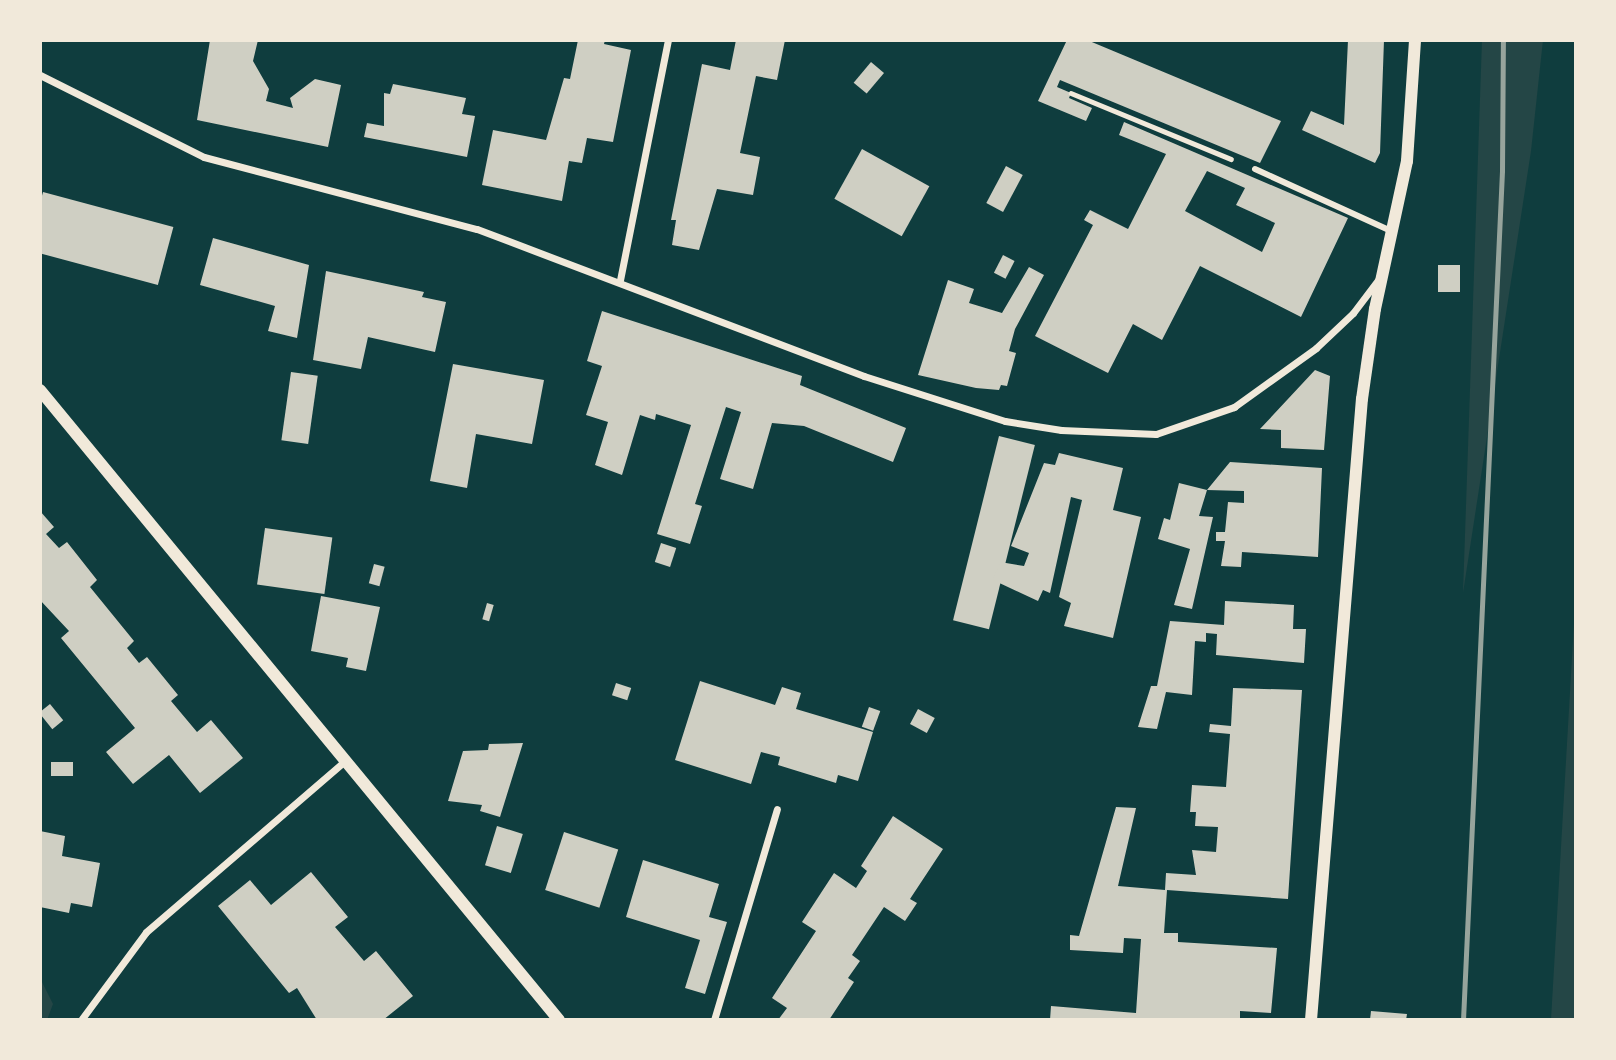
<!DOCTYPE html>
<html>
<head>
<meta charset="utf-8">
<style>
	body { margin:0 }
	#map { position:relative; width:1616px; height:1060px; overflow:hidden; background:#0f3d3e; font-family:"DejaVu Sans",sans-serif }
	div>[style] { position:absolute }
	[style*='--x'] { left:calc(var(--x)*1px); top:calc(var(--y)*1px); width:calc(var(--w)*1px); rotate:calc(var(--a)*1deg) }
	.green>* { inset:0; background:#244646 }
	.building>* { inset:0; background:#cfcfc3; transform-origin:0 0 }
	.path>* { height:4.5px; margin:-2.25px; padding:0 2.25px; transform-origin:2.25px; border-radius:2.25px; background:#f1e9da }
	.pedestrian>* { height:6px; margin:-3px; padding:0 3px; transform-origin:3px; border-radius:3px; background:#f1e9da }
	.minor>* { height:7px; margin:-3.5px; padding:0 3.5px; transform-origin:3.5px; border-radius:3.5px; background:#f1e9da }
	.tertiary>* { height:12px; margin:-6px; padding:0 6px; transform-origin:6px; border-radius:6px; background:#f1e9da }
	.rail>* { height:5px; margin:-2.5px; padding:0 2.5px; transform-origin:2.5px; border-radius:2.5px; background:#97a49c }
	span { translate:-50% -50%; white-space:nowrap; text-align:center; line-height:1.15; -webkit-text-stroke:6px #f1e9da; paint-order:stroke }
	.frame { position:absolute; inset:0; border:42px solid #f1e9da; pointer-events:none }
</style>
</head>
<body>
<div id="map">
	<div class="green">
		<i style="clip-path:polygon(1482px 40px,1543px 40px,1531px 151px,1463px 593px)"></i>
		<i style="clip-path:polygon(1576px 588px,1576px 1020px,1551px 1020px)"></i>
		<i style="clip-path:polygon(40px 978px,53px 1004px,47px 1020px,40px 1020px)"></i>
	</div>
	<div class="building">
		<i style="clip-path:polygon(210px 40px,258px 40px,253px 61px,269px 89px,266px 101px,293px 108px,290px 98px,315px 79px,341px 85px,328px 147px,197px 120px)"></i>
		<i style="clip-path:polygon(578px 40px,605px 40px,604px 44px,631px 50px,613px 142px,587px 138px,582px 163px,569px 161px,562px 201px,482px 185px,493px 130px,546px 140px,564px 78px,570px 79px)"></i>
		<i style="clip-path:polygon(736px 40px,785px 40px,777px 80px,756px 76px,740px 153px,760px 157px,753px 195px,717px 189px,699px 250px,672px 245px,676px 220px,671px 220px,702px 64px,730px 70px)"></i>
		<i style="clip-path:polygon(1067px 40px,1087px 40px,1281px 121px,1260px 163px,1060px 80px,1057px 87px,1071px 93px,1069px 98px,1092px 108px,1086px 121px,1038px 101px)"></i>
		<i style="clip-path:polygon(1348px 40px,1384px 40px,1380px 153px,1375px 163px,1302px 130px,1311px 111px,1344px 125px)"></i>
		<i style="left:871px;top:62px;width:17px;height:27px;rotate:40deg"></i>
		<i style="clip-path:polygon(393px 84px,466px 98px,462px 114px,475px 116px,467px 157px,364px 137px,367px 123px,384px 126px,384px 93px,390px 94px)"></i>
		<i style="clip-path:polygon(evenodd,1124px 122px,1348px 218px,1301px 317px,1200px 266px,1162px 340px,1133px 324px,1108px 373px,1035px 336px,1093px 225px,1084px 220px,1090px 210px,1128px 229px,1166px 154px,1119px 135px,1124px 122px,1207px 171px,1245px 188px,1236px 205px,1275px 223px,1262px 252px,1185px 211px,1207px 171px)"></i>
		<i style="left:862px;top:149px;width:77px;height:57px;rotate:29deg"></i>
		<i style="left:1006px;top:166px;width:19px;height:42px;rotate:28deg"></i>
		<i style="left:43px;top:192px;width:135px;height:60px;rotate:15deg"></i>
		<i style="clip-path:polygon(213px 238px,309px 265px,297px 338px,268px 331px,275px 306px,200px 285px)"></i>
		<i style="left:1003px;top:255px;width:13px;height:20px;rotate:27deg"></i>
		<i style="left:1438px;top:265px;width:22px;height:27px"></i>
		<i style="clip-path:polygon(1029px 267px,1044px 275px,1015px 329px,1009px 351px,1016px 353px,1007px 386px,1001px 385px,999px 390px,976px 388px,918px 375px,948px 280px,974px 289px,969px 303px,1002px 313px)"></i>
		<i style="clip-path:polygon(326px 271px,424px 292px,422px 297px,446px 302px,435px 352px,368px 337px,361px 369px,313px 360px)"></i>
		<i style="clip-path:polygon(602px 311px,802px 376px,800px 385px,906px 428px,893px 462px,804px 426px,772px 423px,753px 489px,720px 479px,741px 412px,726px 407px,695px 504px,702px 506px,690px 544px,657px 534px,691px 425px,656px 414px,655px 420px,640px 415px,622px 475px,595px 465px,608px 422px,586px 415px,602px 366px,587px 361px)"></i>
		<i style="clip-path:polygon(453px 364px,544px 380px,532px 444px,476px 434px,467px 488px,430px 481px)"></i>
		<i style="clip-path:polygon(1315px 370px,1330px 376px,1324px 450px,1281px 448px,1281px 430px,1260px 429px)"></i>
		<i style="left:291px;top:372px;width:27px;height:69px;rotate:8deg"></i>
		<i style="left:999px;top:436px;width:37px;height:190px;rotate:14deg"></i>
		<i style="clip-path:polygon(1059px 453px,1123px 468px,1113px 510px,1141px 517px,1113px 638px,1064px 626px,1071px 603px,1059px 597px,1082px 500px,1071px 497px,1050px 593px,1043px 590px,1038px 601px,993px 580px,1000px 562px,1024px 566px,1029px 553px,1011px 546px,1044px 463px,1055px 465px)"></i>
		<i style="clip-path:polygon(1230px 462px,1322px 468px,1318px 557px,1242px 552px,1241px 567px,1221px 566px,1225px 541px,1216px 541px,1216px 532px,1225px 532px,1228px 502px,1244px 503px,1244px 491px,1207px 490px,1199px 516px,1213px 517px,1192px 609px,1174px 605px,1190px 549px,1158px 539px,1164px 518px,1170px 520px,1179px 483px,1207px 490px)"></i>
		<i style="clip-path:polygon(40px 511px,54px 527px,46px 534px,59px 548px,67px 542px,97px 580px,90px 587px,134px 641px,127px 648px,139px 663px,147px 657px,178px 695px,171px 701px,197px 732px,211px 720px,243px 758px,200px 793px,169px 755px,133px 784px,106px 752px,135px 728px,61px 638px,69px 631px,40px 600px)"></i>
		<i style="left:265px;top:528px;width:68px;height:57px;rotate:8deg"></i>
		<i style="left:661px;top:543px;width:16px;height:20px;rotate:18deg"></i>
		<i style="left:374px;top:564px;width:11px;height:20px;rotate:15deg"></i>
		<i style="clip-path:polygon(321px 596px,380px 607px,366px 671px,346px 667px,348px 658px,311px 651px)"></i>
		<i style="clip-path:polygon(1225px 601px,1294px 605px,1293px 629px,1306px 629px,1304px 663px,1216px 655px,1217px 634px,1206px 633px,1206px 642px,1195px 641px,1192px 695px,1166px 692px,1157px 729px,1138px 727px,1151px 686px,1157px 686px,1170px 621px,1224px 625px)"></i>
		<i style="left:487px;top:603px;width:7px;height:17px;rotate:16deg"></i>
		<i style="clip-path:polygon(700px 681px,775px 705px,782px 687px,801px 693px,796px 709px,873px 732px,858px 781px,838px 775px,836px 783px,778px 765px,780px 757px,761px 752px,751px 784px,675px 760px)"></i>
		<i style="left:616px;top:683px;width:16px;height:13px;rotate:18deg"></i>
		<i style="clip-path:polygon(1233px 688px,1302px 690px,1288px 899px,1167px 890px,1164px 933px,1178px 933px,1178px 942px,1277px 948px,1271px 1013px,1240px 1011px,1240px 1020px,1050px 1020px,1051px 1006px,1136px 1013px,1141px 939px,1124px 938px,1123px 953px,1070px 950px,1070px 935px,1079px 936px,1116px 807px,1136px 808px,1118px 886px,1165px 890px,1166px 873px,1196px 875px,1192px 850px,1216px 852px,1218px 827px,1195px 826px,1196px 812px,1190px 812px,1192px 785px,1226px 787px,1230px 734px,1209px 732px,1210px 724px,1231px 726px)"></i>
		<i style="left:50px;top:704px;width:21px;height:14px;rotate:51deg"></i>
		<i style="left:869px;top:707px;width:12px;height:21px;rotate:20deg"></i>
		<i style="left:918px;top:709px;width:19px;height:17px;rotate:28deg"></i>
		<i style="clip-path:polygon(523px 743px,500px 817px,480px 811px,482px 805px,448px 801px,463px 751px,488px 750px,489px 744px)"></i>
		<i style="left:51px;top:762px;width:22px;height:14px"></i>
		<i style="clip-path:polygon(893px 816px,943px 849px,910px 899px,917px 903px,905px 921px,884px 907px,852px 955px,860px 961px,848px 978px,854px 982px,829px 1020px,778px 1020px,787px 1008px,772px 998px,816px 931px,802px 922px,834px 873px,856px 888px,867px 871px,861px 866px)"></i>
		<i style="left:497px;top:826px;width:27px;height:41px;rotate:17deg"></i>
		<i style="clip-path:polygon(40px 831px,65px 836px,62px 856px,100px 863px,92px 907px,71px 903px,69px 913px,40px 907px)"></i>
		<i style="left:564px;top:832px;width:57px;height:61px;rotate:18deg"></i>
		<i style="clip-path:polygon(643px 860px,719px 884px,709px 917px,727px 922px,705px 994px,685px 988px,700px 940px,626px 917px)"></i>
		<i style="clip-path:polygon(311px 872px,348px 917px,335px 927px,364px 961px,376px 951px,413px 996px,383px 1020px,317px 1020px,297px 988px,289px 993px,218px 906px,250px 880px,271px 905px)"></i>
		<i style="clip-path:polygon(1371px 1011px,1407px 1014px,1406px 1020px,1370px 1020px)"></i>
	</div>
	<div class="path">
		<i style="--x:1071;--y:93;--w:173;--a:22.4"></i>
	</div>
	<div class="pedestrian">
		<i style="--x:1255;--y:169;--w:152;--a:24.5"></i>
	</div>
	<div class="minor">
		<i style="--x:40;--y:75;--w:183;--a:26.6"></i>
		<i style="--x:204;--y:157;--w:282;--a:14.8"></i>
		<i style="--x:477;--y:229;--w:414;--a:20.8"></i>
		<i style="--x:864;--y:376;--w:148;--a:17.7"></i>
		<i style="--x:1005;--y:421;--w:57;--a:9.1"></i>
		<i style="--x:1061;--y:430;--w:95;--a:2.4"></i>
		<i style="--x:1156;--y:434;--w:83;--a:-19.1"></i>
		<i style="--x:1234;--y:407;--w:101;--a:-35.7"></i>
		<i style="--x:1316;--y:348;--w:51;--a:-43.4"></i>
		<i style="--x:1353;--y:313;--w:41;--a:-52.9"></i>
		<i style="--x:620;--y:280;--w:245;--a:-78.7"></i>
		<i style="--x:81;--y:1020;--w:109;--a:-53.5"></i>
		<i style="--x:146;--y:932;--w:262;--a:-40.7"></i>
		<i style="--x:714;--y:1020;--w:220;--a:-73.4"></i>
	</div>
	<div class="tertiary">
		<i style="--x:40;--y:390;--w:816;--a:50.52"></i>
		<i style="--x:1311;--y:1020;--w:623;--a:-85.31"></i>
		<i style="--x:1362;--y:399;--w:91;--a:-81.8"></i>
		<i style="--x:1375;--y:309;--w:151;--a:-77.8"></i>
		<i style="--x:1407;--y:161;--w:121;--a:-86.2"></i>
	</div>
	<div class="rail">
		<i style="--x:1463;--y:1020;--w:850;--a:-87.37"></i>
		<i style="--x:1502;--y:171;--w:131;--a:-89.6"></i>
	</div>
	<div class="frame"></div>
</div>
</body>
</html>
